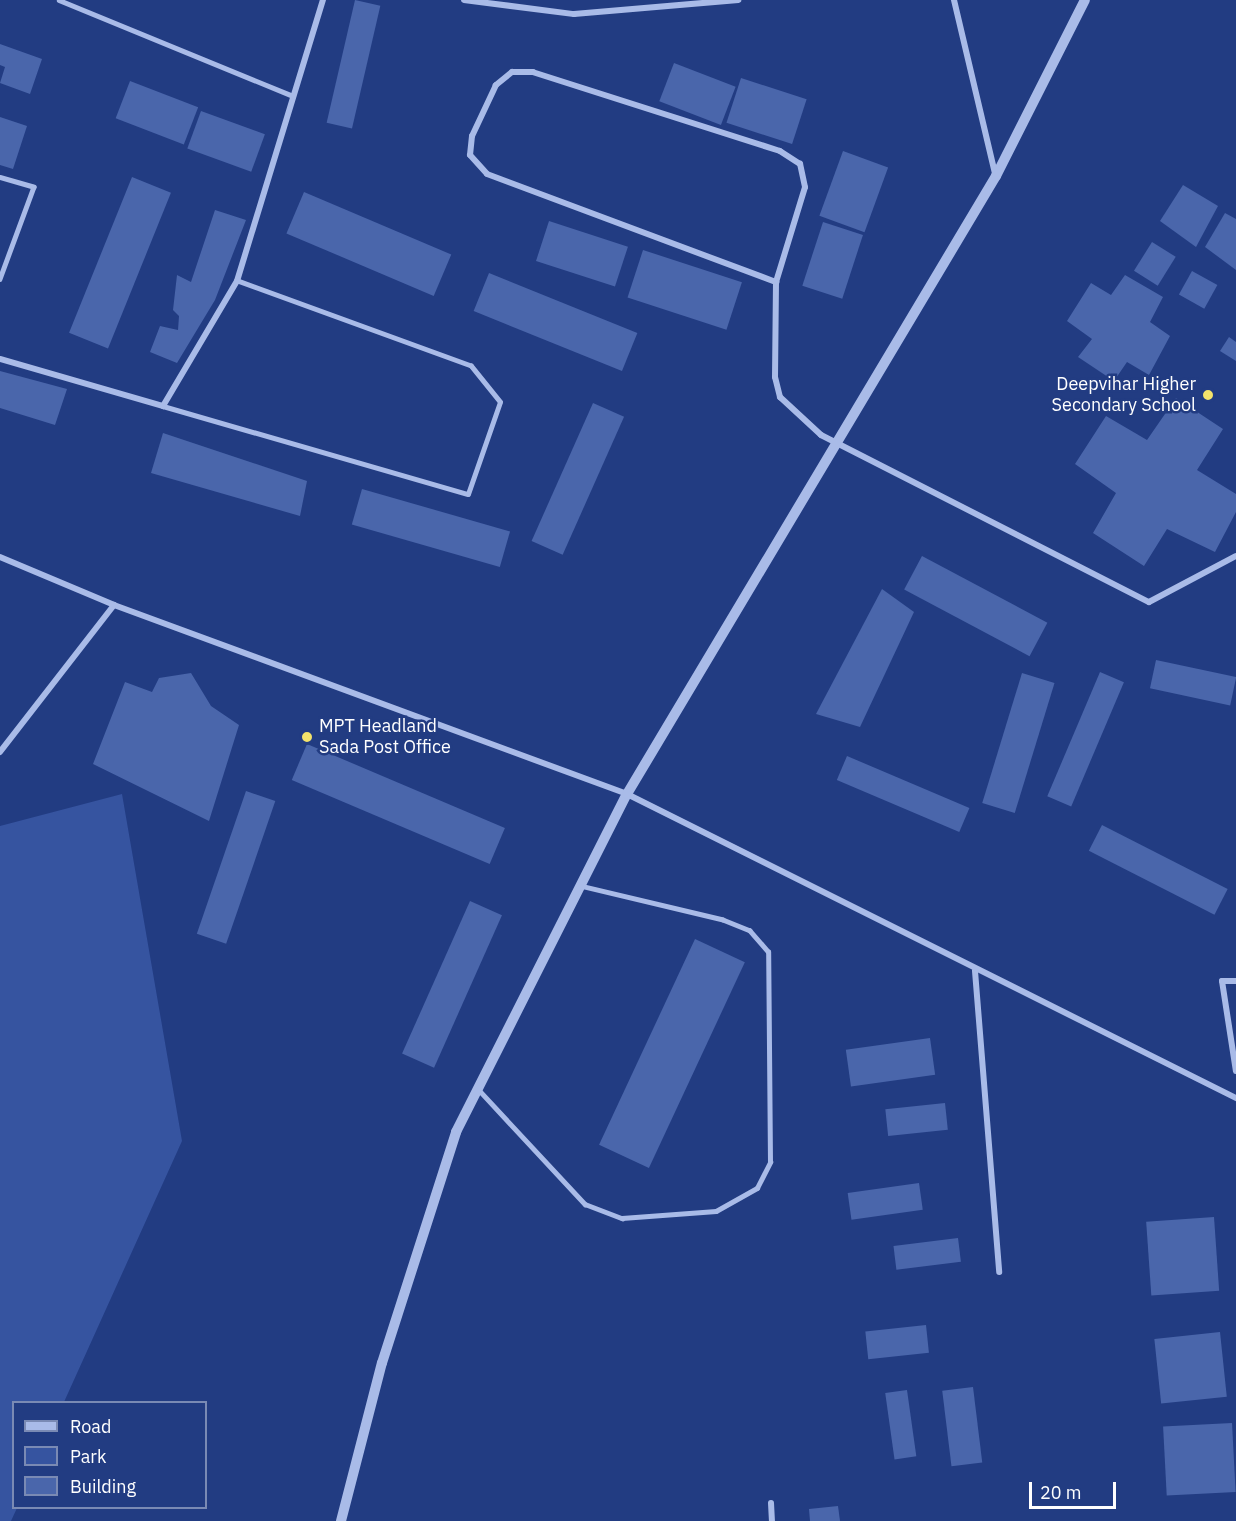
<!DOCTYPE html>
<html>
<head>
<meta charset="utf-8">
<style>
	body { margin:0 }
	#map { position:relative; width:1236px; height:1521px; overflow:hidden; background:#223c82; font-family:"IBM Plex Sans",sans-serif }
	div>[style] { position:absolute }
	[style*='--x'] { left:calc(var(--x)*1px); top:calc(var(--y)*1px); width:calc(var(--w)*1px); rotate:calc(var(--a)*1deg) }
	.green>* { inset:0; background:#3654a0 }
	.building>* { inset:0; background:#4a66ab; transform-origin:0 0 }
	.service>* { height:4.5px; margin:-2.25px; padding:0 2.25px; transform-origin:2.25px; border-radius:2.25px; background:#a9bbe8 }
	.minor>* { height:6px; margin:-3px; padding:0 3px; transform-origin:3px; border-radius:3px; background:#a9bbe8 }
	.tertiary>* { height:10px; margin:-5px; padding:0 5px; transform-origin:5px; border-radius:5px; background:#a9bbe8 }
	.dots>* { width:16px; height:16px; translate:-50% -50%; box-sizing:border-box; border:3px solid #223c82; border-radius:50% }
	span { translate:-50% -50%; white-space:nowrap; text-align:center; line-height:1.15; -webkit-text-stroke:5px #223c82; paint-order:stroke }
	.poi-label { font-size:18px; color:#fff }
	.right { translate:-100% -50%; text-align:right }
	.left { translate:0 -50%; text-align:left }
	.legend { position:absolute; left:12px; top:1401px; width:195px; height:108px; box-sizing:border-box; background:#223c82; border:2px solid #7a8ab4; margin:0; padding:8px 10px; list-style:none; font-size:18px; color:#fff }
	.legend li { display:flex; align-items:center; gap:12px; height:30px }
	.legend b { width:30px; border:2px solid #7a8ab4 }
	.scale { position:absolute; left:1029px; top:1482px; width:87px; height:27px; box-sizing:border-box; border:3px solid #fff; border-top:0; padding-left:8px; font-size:18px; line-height:21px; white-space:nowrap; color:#fff; -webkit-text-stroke:4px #223c82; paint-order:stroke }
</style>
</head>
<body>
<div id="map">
	<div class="green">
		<i style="clip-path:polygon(122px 794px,182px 1141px,64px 1402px,14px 1402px,17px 1508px,11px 1521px,0 1521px,0 826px)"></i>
	</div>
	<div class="building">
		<i style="left:355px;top:0;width:26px;height:126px;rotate:13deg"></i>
		<i style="clip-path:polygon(0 44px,42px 59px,30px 94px,0 83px,5px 67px,0 65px)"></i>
		<i style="left:674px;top:63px;width:66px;height:41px;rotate:21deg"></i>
		<i style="left:741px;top:78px;width:69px;height:47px;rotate:18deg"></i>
		<i style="left:130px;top:81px;width:73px;height:40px;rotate:21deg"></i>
		<i style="left:201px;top:111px;width:68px;height:40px;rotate:20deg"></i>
		<i style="clip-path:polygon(0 117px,27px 126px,13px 169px,0 165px)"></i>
		<i style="left:843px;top:151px;width:48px;height:69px;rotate:20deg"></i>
		<i style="left:132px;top:177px;width:42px;height:168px;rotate:22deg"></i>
		<i style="clip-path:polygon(1183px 185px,1218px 206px,1196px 247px,1160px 221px)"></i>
		<i style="left:304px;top:192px;width:160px;height:45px;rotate:23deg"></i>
		<i style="clip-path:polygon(215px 210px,246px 220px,215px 300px,177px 363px,150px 352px,160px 326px,178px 330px,179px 316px,173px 310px,177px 275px,191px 282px)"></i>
		<i style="clip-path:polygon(1225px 213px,1236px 219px,1236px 270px,1205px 247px)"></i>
		<i style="left:549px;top:221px;width:83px;height:42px;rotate:18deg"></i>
		<i style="left:823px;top:222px;width:42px;height:67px;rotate:18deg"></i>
		<i style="left:1152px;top:242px;width:28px;height:34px;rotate:32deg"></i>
		<i style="left:643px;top:250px;width:104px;height:50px;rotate:18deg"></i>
		<i style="left:1192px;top:271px;width:29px;height:27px;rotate:29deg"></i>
		<i style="left:489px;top:273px;width:160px;height:41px;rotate:22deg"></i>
		<i style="clip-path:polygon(1125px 275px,1163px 297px,1150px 322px,1170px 336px,1149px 375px,1127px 362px,1114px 381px,1078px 357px,1092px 339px,1067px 321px,1091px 283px,1111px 295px)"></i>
		<i style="clip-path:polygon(1229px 337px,1236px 342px,1236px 361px,1220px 351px)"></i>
		<i style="clip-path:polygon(0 371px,67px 389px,55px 425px,0 408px)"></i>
		<i style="clip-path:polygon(1176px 398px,1223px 429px,1197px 470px,1236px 494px,1236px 512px,1215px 552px,1167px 529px,1144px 566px,1093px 533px,1116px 493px,1075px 464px,1106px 416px,1147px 440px)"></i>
		<i style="left:593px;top:403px;width:34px;height:151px;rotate:24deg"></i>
		<i style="clip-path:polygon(163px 433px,307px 481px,300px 516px,151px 473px)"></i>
		<i style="left:362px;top:489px;width:154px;height:37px;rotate:16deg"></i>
		<i style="left:922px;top:556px;width:142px;height:38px;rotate:28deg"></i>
		<i style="clip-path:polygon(882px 589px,914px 612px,860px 727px,816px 714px)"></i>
		<i style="left:1156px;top:660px;width:82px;height:29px;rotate:12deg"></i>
		<i style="left:1100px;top:672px;width:26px;height:135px;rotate:23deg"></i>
		<i style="clip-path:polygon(191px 673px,211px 706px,239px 725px,209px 821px,93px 764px,125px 682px,152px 692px,159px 678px)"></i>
		<i style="left:1022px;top:673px;width:34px;height:136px;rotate:17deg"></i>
		<i style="left:307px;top:744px;width:215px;height:39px;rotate:23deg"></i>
		<i style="left:847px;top:756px;width:133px;height:26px;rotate:23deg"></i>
		<i style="left:246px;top:791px;width:31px;height:151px;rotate:19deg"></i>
		<i style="left:1102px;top:825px;width:141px;height:29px;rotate:27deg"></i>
		<i style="left:470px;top:901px;width:35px;height:167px;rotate:24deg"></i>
		<i style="left:695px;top:939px;width:55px;height:227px;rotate:25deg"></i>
		<i style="left:930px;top:1038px;width:37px;height:85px;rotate:82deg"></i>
		<i style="left:945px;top:1103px;width:27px;height:60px;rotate:84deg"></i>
		<i style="left:919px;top:1183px;width:27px;height:72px;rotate:82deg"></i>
		<i style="left:1214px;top:1217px;width:74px;height:68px;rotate:86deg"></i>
		<i style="left:958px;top:1238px;width:24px;height:65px;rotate:83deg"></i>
		<i style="left:926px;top:1325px;width:28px;height:61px;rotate:84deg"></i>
		<i style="left:1220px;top:1332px;width:65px;height:66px;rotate:84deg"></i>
		<i style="left:973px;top:1387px;width:76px;height:31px;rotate:83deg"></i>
		<i style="left:907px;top:1390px;width:67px;height:22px;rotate:82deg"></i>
		<i style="left:1232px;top:1423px;width:69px;height:69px;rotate:87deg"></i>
		<i style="clip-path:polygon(838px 1506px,840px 1521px,810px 1521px,809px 1509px)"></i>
	</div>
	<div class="service">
		<i style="--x:59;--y:0;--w:253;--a:22.3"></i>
		<i style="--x:0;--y:177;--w:35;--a:16"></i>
		<i style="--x:34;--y:187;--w:98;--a:110.3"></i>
		<i style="--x:163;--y:406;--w:317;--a:16.1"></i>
		<i style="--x:468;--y:494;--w:97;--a:-70.8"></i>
		<i style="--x:500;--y:402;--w:46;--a:-128.9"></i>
		<i style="--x:471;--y:366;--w:249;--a:-160"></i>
		<i style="--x:479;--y:1090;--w:156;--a:47.1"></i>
		<i style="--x:585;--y:1204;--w:40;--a:21"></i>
		<i style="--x:622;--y:1218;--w:94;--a:-4.3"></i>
		<i style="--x:716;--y:1211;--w:47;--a:-29.3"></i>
		<i style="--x:757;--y:1188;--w:29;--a:-63"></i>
		<i style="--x:770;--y:1162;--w:210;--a:-90.5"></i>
		<i style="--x:768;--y:952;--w:28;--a:-131"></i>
		<i style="--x:750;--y:931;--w:29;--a:-158"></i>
		<i style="--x:723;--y:920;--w:147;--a:-166.6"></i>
	</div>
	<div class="minor">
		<i style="--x:464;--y:0;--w:111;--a:7.3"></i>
		<i style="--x:574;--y:14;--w:165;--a:-4.9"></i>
		<i style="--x:954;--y:0;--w:179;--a:76.7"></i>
		<i style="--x:776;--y:282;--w:99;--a:-73"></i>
		<i style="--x:805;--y:187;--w:24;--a:-102"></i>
		<i style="--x:800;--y:164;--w:24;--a:-147"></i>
		<i style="--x:780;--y:151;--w:259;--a:-162.3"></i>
		<i style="--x:533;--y:72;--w:21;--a:180"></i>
		<i style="--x:512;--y:72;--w:21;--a:141"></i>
		<i style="--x:496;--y:85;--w:56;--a:115.2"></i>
		<i style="--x:472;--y:136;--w:19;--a:96"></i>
		<i style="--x:470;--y:155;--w:25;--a:48"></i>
		<i style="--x:487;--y:174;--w:309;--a:20.5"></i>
		<i style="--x:776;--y:282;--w:95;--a:90.6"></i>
		<i style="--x:775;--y:377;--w:21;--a:76"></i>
		<i style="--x:780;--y:397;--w:56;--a:42.8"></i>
		<i style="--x:821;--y:435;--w:368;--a:27"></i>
		<i style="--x:1149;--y:602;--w:98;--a:-27.9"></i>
		<i style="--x:0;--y:359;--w:170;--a:16.1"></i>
		<i style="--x:163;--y:406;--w:145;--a:-59.4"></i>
		<i style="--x:237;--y:281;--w:294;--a:-73"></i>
		<i style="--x:0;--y:557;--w:124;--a:22.8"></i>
		<i style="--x:114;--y:605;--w:547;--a:20.22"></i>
		<i style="--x:627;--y:794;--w:681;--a:26.53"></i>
		<i style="--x:0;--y:752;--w:186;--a:-52.2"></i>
		<i style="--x:975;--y:971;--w:302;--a:85.4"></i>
		<i style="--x:1236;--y:981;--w:14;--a:180"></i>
		<i style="--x:1222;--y:981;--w:91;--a:81.2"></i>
		<i style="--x:771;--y:1503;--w:18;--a:87"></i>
	</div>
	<div class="tertiary">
		<i style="--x:341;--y:1521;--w:163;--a:-75.5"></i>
		<i style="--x:382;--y:1363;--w:243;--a:-72.2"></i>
		<i style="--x:456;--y:1132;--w:379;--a:-63.2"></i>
		<i style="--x:627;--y:794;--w:720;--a:-59.16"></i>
		<i style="--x:996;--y:176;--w:197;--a:-63.2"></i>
	</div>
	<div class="dots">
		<i style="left:1208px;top:395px;background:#f4e36b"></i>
		<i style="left:307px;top:737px;background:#f4e36b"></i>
	</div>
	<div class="poi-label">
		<span class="right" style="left:1196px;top:395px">Deepvihar Higher<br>Secondary School</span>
		<span class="left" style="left:319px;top:737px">MPT Headland<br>Sada Post Office</span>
	</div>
	<ul class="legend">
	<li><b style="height:8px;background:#a9bbe8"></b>Road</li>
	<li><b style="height:16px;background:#3654a0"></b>Park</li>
	<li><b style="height:16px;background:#4a66ab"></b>Building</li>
	</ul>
	<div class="scale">20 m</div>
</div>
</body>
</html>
